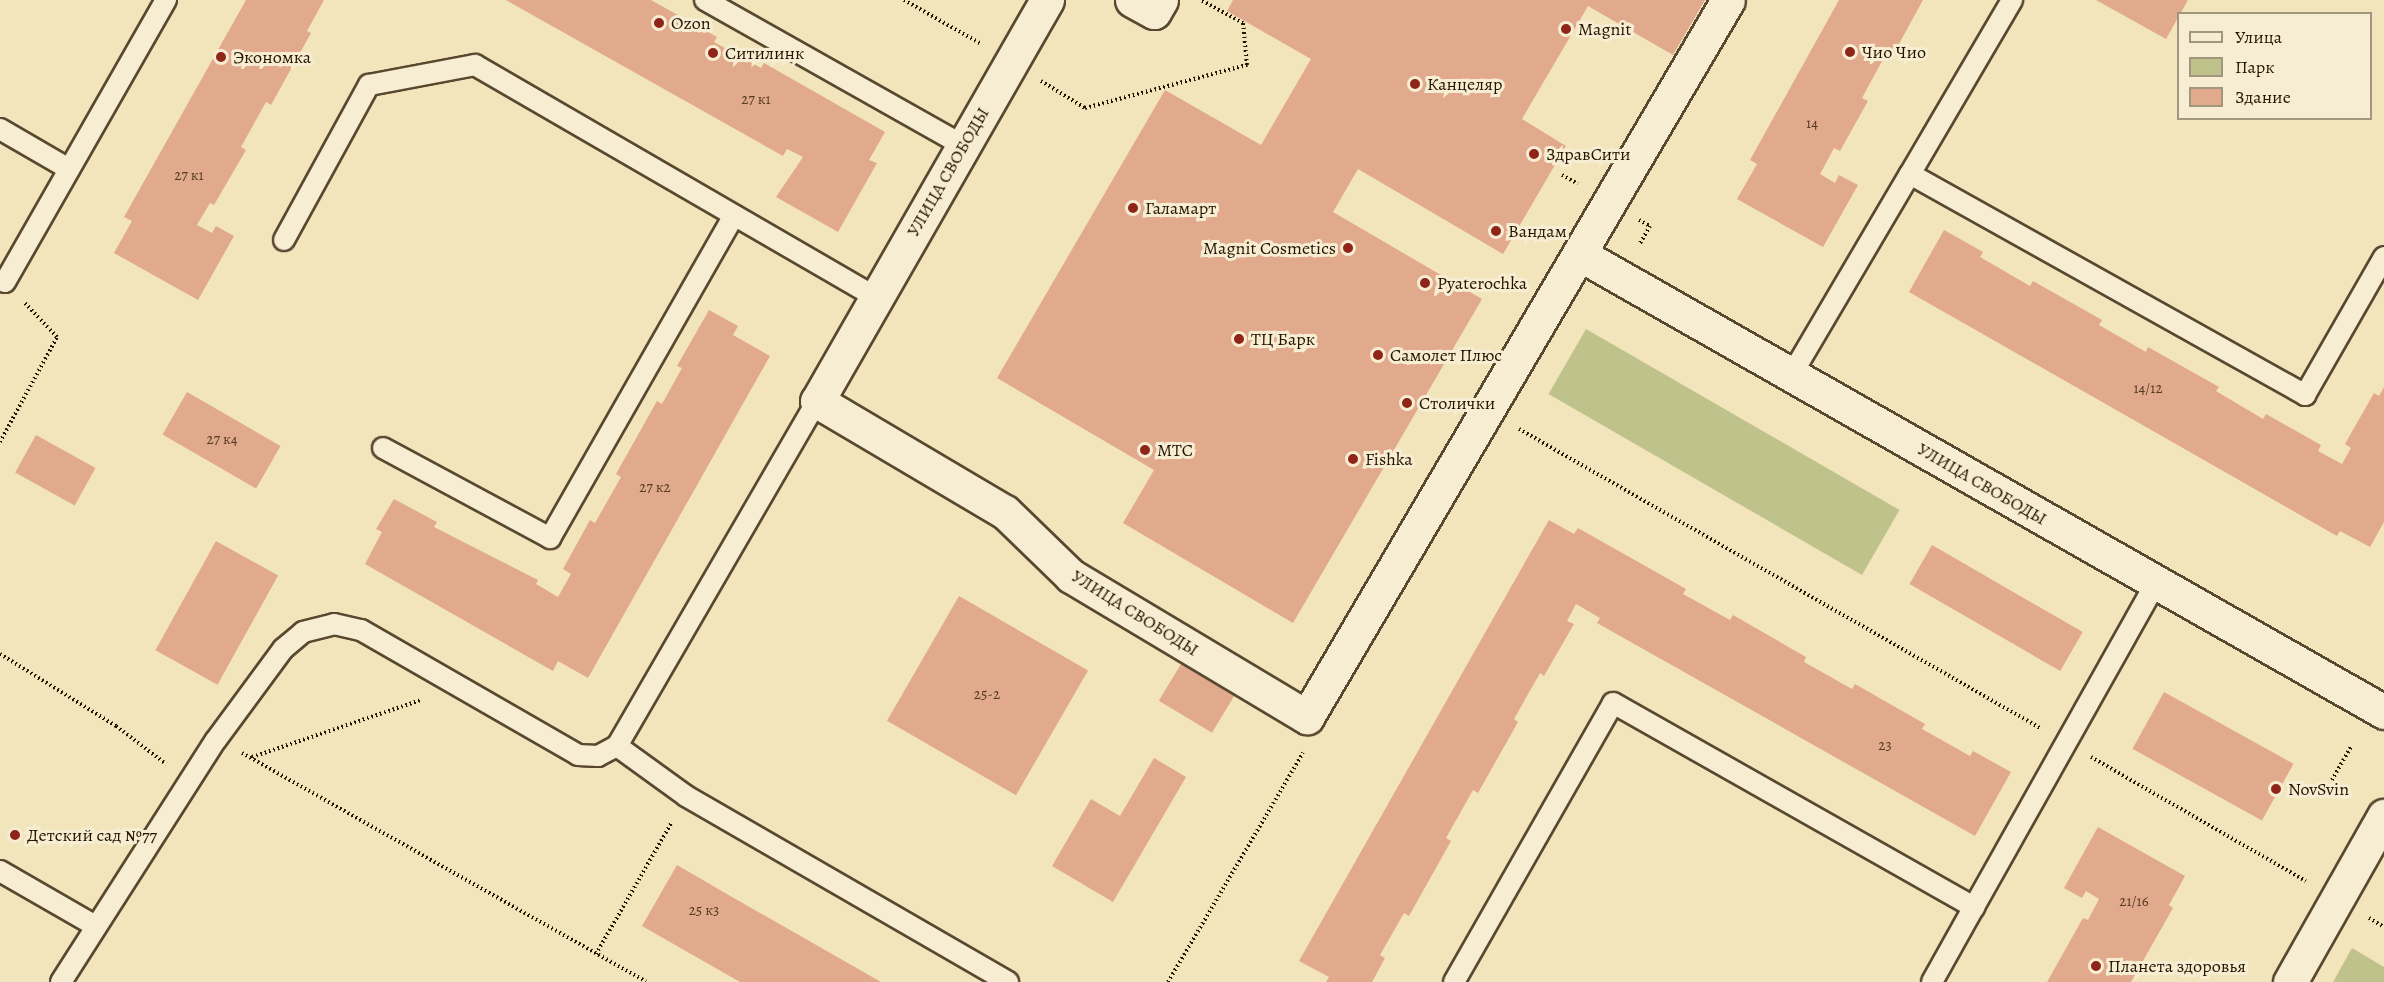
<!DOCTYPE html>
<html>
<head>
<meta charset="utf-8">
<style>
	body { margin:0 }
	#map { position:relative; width:2384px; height:982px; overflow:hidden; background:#f2e4bb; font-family:Alegreya,serif }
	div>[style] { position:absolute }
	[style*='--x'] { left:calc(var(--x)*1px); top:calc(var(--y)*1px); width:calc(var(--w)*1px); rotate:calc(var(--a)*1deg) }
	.green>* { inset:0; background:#c0c28c; transform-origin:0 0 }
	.building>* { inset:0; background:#e1aa8c; transform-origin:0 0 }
	.path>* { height:4px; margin-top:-2px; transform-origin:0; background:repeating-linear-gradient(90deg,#251400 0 1.5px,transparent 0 4.5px) }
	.roads { filter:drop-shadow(2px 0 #58482f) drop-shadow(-2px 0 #58482f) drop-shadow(0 2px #58482f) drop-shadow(0 -2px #58482f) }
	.lane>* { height:20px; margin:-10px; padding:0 10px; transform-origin:10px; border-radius:10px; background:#f7edd3 }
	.street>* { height:33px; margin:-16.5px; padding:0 16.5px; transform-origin:16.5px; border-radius:16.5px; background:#f7edd3 }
	.dots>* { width:16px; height:16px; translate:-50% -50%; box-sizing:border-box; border:3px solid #f7edd3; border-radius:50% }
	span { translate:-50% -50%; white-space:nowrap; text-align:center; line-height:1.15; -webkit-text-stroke:6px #f7edd3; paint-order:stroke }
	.number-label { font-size:15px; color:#543a23 }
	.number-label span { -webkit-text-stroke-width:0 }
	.poi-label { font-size:18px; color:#251400 }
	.left { translate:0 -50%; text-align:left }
	.right { translate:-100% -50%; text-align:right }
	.street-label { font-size:18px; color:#251400 }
	.legend { position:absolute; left:2177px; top:12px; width:195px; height:108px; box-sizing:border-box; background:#f7edd3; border:2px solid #a3967f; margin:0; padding:8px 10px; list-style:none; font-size:18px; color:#251400 }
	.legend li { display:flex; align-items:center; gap:12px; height:30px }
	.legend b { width:30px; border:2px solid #a3967f }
</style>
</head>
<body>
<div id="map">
	<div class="green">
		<i style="left:1586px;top:329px;width:362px;height:75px;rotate:30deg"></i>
		<i style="clip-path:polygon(2352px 948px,2384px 967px,2384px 982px,2333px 982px)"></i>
	</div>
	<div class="building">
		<i style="clip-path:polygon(246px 0,324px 0,307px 31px,311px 33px,271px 105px,266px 102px,241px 147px,246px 150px,214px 205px,210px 203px,197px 225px,212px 233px,216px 226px,234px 236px,198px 300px,114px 253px,132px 221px,124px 217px)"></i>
		<i style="clip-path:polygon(506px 0,651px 0,717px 37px,714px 42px,761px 68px,764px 63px,885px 132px,869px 160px,877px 163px,838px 232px,776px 197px,803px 157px,787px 149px,783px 156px)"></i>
		<i style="clip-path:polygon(1233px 0,1705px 0,1673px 55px,1588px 6px,1522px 119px,1566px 146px,1503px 254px,1358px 169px,1333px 212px,1482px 299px,1293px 623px,1123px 523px,1154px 470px,997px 378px,1165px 90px,1261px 145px,1311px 59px,1227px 11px)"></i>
		<i style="clip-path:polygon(1839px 0,1923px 0,1894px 53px,1888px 50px,1862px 98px,1868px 101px,1840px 151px,1834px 148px,1820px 174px,1835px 183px,1839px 175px,1858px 185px,1823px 247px,1737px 199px,1757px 164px,1750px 160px)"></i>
		<i style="clip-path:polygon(2096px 0,2188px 0,2166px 39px)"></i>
		<i style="clip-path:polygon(1944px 230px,1983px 252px,1980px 257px,2030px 286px,2033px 281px,2102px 320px,2099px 325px,2146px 352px,2148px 347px,2219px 387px,2216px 391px,2263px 419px,2266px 414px,2321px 445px,2318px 451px,2342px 464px,2351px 448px,2345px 444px,2374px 393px,2379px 396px,2384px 387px,2384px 522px,2370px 547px,2340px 531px,2337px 536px,1909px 292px)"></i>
		<i style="clip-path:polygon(709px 310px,738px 326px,733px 335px,770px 356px,588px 678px,558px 661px,553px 671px,365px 564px,382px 532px,376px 529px,394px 499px,437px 522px,434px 527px,538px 580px,536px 584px,558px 597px,571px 574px,563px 569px,590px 520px,595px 523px,621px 477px,616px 474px,657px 401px,662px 404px,682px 368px,677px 366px)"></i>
		<i style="left:187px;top:392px;width:108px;height:49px;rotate:30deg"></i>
		<i style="left:36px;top:435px;width:68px;height:43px;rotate:29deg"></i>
		<i style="clip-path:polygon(1549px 520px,1574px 534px,1578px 528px,1686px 589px,1683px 594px,1730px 620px,1733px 615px,1806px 657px,1804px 662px,1852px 689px,1855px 684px,1925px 724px,1922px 729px,1970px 756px,1973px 751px,2011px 772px,1975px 836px,1597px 623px,1600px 618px,1576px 604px,1567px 621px,1574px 624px,1544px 676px,1540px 673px,1514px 719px,1518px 722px,1478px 793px,1473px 790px,1446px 838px,1451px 841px,1409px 916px,1404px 913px,1380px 955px,1385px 958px,1372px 982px,1326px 982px,1329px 977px,1299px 961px)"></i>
		<i style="left:216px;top:541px;width:71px;height:125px;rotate:29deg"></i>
		<i style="left:1932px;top:545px;width:174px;height:45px;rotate:30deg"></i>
		<i style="left:959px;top:596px;width:149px;height:144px;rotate:30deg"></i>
		<i style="left:1181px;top:664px;width:62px;height:43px;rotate:31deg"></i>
		<i style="left:2164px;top:692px;width:148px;height:65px;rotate:29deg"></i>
		<i style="clip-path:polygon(1154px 758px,1186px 777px,1113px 902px,1052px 866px,1091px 799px,1120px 816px)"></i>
		<i style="clip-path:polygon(2098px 827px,2185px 876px,2169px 905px,2173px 908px,2131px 982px,2047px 982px,2083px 918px,2088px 920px,2099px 899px,2086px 891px,2082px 898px,2064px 888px)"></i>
		<i style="clip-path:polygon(677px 865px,732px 897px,881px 982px,740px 982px,642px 926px)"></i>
	</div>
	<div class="path">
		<i style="--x:904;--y:0;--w:89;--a:29.7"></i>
		<i style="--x:1041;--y:81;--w:52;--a:31.5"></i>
		<i style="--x:1085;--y:108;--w:168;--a:-14.9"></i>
		<i style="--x:1247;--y:65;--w:42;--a:-95.4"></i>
		<i style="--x:1243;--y:23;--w:48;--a:-151.3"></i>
		<i style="--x:1562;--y:175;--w:18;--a:29"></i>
		<i style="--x:1639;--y:220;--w:13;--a:29"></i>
		<i style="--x:1650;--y:226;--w:22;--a:120"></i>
		<i style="--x:1519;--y:429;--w:601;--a:29.85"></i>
		<i style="--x:0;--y:442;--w:119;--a:-61.5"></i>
		<i style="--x:57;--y:337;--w:48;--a:-133.3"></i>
		<i style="--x:0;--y:654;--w:137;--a:31.8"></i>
		<i style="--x:116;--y:726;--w:63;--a:37.2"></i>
		<i style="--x:242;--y:753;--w:464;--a:29.5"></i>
		<i style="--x:252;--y:757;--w:178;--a:-18.6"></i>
		<i style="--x:2091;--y:757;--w:248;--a:30"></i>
		<i style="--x:2332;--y:780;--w:40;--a:-60.3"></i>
		<i style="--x:2369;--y:918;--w:17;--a:31"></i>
		<i style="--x:596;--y:954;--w:152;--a:-60.1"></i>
		<i style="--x:1168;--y:982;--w:266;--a:-59.5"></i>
	</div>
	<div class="roads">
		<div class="lane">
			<i style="--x:705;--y:0;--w:295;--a:29.4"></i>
			<i style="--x:0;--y:129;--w:80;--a:30.1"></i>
			<i style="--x:1910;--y:174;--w:202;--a:-59.6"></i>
			<i style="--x:284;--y:240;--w:177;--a:-61.3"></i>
			<i style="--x:369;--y:85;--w:108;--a:-10.7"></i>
			<i style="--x:475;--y:65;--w:463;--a:30.1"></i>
			<i style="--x:5;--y:282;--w:325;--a:-60.3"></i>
			<i style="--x:1792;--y:374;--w:232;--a:-59.5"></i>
			<i style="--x:1910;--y:174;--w:453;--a:29.2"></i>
			<i style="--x:2305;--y:395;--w:159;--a:-60.2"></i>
			<i style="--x:383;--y:448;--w:190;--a:28.3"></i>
			<i style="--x:550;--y:538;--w:371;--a:-60.3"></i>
			<i style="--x:617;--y:746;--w:85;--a:35.9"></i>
			<i style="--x:686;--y:796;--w:372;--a:30"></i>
			<i style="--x:0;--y:871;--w:108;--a:29.9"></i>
			<i style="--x:61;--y:982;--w:287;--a:-57.4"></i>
			<i style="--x:216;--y:740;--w:113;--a:-53.6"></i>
			<i style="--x:283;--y:649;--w:26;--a:-40"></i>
			<i style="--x:303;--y:632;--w:32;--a:-14"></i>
			<i style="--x:334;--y:624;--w:28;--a:13"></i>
			<i style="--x:361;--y:630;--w:250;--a:29.9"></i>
			<i style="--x:578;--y:755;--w:20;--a:3"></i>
			<i style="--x:598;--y:756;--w:21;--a:-28"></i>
			<i style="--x:617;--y:746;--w:399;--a:-59.9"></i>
			<i style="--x:1454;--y:982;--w:321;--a:-60.3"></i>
			<i style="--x:1613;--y:703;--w:415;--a:29.5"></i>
			<i style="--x:1974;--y:907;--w:369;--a:-60.7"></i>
			<i style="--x:1932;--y:982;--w:86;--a:-60.8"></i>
		</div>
		<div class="street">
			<i style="--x:1047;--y:0;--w:462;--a:119.8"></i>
			<i style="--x:817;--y:401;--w:218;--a:30.6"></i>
			<i style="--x:1005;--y:512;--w:92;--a:44.1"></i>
			<i style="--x:1071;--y:576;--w:275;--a:30.9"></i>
			<i style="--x:1307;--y:717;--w:831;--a:-59.58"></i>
			<i style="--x:1132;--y:0;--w:25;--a:29"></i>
			<i style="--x:1154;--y:12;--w:14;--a:-60"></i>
			<i style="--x:1581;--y:255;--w:924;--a:29.64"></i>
			<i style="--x:2290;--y:982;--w:191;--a:-60.5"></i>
		</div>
	</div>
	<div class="dots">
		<i style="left:659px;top:23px;background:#8f2418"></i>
		<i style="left:1566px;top:29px;background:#8f2418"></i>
		<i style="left:1850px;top:52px;background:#8f2418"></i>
		<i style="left:713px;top:53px;background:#8f2418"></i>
		<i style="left:221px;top:57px;background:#8f2418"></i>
		<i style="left:1415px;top:84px;background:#8f2418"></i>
		<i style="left:1534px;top:154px;background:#8f2418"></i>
		<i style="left:1133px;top:208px;background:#8f2418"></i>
		<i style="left:1496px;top:231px;background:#8f2418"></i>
		<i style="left:1348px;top:248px;background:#8f2418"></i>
		<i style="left:1425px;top:283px;background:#8f2418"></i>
		<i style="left:1239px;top:339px;background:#8f2418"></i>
		<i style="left:1378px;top:355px;background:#8f2418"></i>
		<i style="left:1407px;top:403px;background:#8f2418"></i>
		<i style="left:1145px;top:450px;background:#8f2418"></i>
		<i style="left:1353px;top:459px;background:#8f2418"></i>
		<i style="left:2276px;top:789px;background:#8f2418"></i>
		<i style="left:15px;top:835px;background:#8f2418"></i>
		<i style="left:2096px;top:966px;background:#8f2418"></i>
	</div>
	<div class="number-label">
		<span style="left:756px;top:100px">27 к1</span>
		<span style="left:1812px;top:124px">14</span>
		<span style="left:189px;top:176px">27 к1</span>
		<span style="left:2148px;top:389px">14/12</span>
		<span style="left:222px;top:440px">27 к4</span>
		<span style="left:655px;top:488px">27 к2</span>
		<span style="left:987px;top:695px">25-2</span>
		<span style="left:1885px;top:746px">23</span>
		<span style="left:2134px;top:902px">21/16</span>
		<span style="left:704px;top:911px">25 к3</span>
	</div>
	<div class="poi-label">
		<span class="left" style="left:671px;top:23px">Ozon</span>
		<span class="left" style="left:1578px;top:29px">Magnit</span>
		<span class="left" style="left:1862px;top:52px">Чио Чио</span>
		<span class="left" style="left:725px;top:53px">Ситилинк</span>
		<span class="left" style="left:233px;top:57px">Экономка</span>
		<span class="left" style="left:1427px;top:84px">Канцеляр</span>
		<span class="left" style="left:1546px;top:154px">ЗдравСити</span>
		<span class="left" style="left:1145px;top:208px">Галамарт</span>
		<span class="left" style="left:1508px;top:231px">Вандам</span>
		<span class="right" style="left:1336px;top:248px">Magnit Cosmetics</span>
		<span class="left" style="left:1437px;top:283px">Pyaterochka</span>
		<span class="left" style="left:1251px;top:339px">ТЦ Барк</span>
		<span class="left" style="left:1390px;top:355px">Самолет Плюс</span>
		<span class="left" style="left:1419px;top:403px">Столички</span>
		<span class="left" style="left:1157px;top:450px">МТС</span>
		<span class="left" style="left:1365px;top:459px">Fishka</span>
		<span class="left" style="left:2288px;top:789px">NovSvin</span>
		<span class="left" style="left:27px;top:835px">Детский сад №77</span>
		<span class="left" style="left:2108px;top:966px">Планета здоровья</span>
	</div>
	<div class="street-label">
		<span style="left:948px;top:172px;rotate:-60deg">УЛИЦА СВОБОДЫ</span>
		<span style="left:1982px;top:484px;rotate:30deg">УЛИЦА СВОБОДЫ</span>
		<span style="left:1135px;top:613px;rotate:32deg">УЛИЦА СВОБОДЫ</span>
	</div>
	<ul class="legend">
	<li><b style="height:8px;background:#f7edd3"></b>Улица</li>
	<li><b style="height:16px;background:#c0c28c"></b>Парк</li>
	<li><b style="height:16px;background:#e1aa8c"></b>Здание</li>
	</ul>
</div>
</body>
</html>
